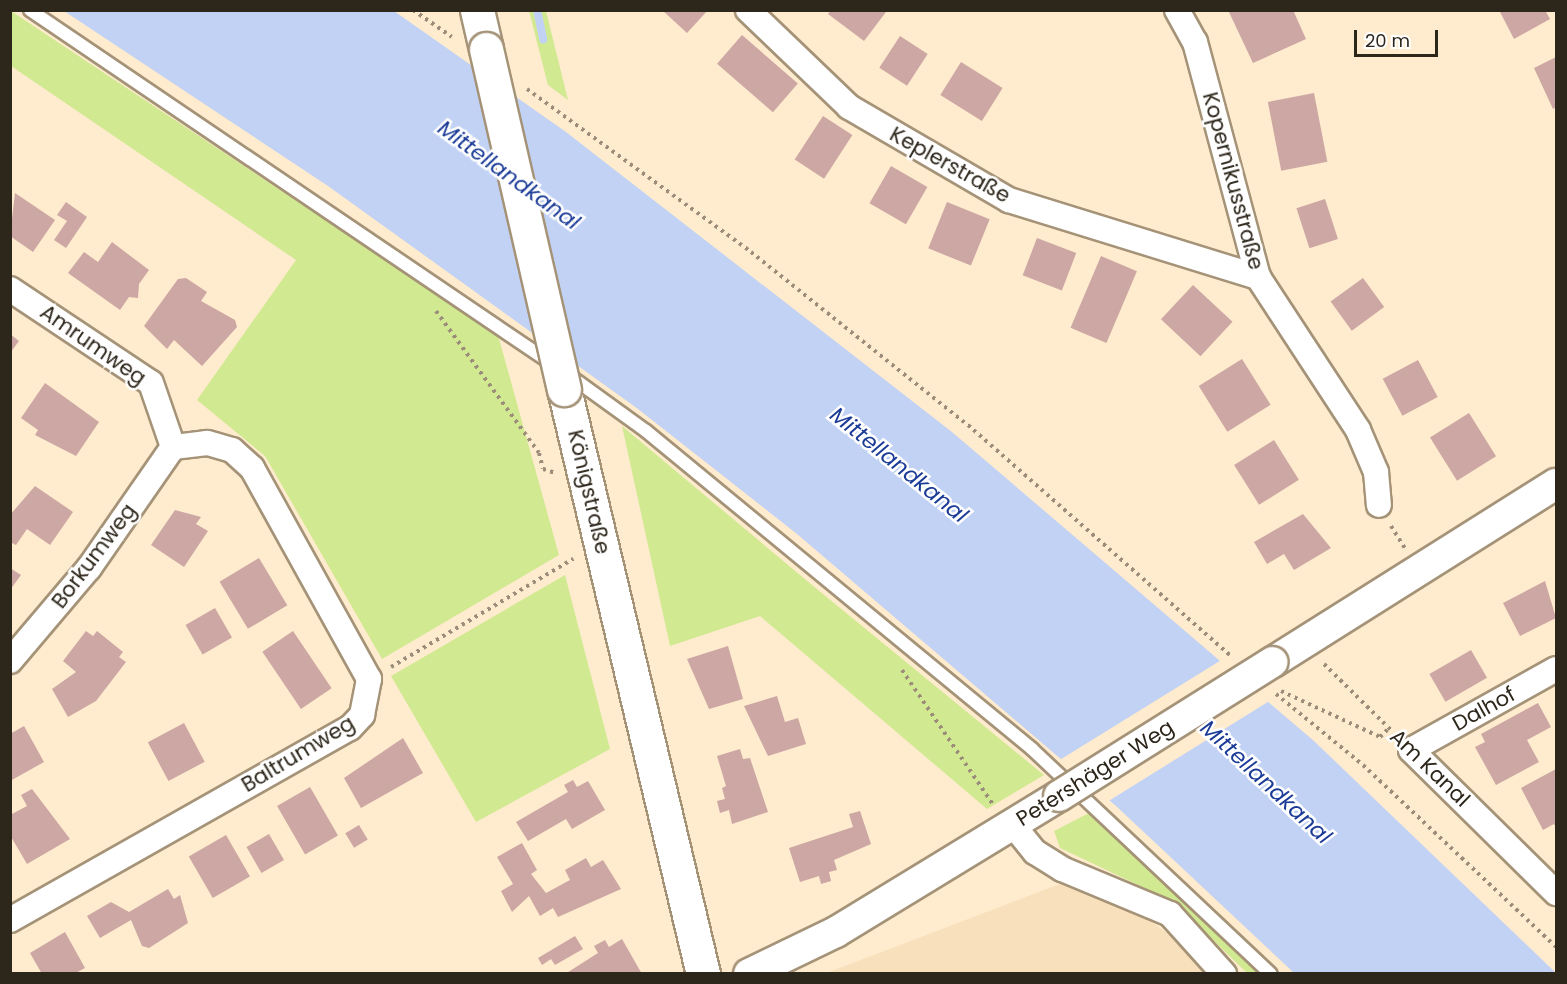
<!DOCTYPE html>
<html>
<head>
<meta charset="utf-8">
<style>
	body { margin:0 }
	#map { position:relative; width:1567px; height:984px; overflow:hidden; background:#ffebce; font-family:Poppins,sans-serif }
	div>[style] { position:absolute }
	[style*='--x'] { left:calc(var(--x)*1px); top:calc(var(--y)*1px); width:calc(var(--w)*1px); rotate:calc(var(--a)*1deg) }
	.built>* { inset:0; background:#f8e0bc }
	.green>* { inset:0; background:#d1e991 }
	.water>* { inset:0; background:#c2d2f4 }
	.pier>* { inset:0; background:#ffebce }
	.stream>* { height:8px; margin:-4px; padding:0 4px; transform-origin:4px; border-radius:4px; background:#c2d2f4 }
	.building>* { inset:0; background:#cca7a3; transform-origin:0 0 }
	.path>* { height:4px; margin-top:-2px; transform-origin:0; background:repeating-linear-gradient(90deg,#9b8d79 0 3px,transparent 0 7.5px) }
	.roads { filter:drop-shadow(2px 0 #a59378) drop-shadow(-2px 0 #a59378) drop-shadow(0 2px #a59378) drop-shadow(0 -2px #a59378) }
	.service>* { height:12px; margin:-6px; padding:0 6px; transform-origin:6px; border-radius:6px; background:#fff }
	.minor>* { height:24px; margin:-12px; padding:0 12px; transform-origin:12px; border-radius:12px; background:#fff }
	.tertiary>* { height:30px; margin:-15px; padding:0 15px; transform-origin:15px; border-radius:15px; background:#fff }
	.secondary>* { height:33px; margin:-16.5px; padding:0 16.5px; transform-origin:16.5px; border-radius:16.5px; background:#fff }
	.bridges { filter:drop-shadow(2px 0 #a59378) drop-shadow(-2px 0 #a59378) drop-shadow(0 2px #a59378) drop-shadow(0 -2px #a59378) }
	.tertiary-bridge>* { height:30px; margin:-15px; padding:0 15px; transform-origin:15px; border-radius:15px; background:#fff }
	.secondary-bridge>* { height:33px; margin:-16.5px; padding:0 16.5px; transform-origin:16.5px; border-radius:16.5px; background:#fff }
	span { translate:-50% -50%; white-space:nowrap; text-align:center; line-height:1.15; -webkit-text-stroke:5px #fff; paint-order:stroke }
	.street-label { font-size:21px; color:#2d261b }
	.water-label { font-size:22px; color:#1b3b97; font-style:italic }
	.frame { position:absolute; inset:0; border:12px solid #2d261b; pointer-events:none }
	.scale { position:absolute; left:1354px; top:30px; width:84px; height:27px; box-sizing:border-box; border:3px solid #2d261b; border-top:0; padding-left:8px; font-size:18px; line-height:21px; white-space:nowrap; color:#2d261b; -webkit-text-stroke:4px #fff; paint-order:stroke }
</style>
</head>
<body>
<div id="map">
	<div class="built">
		<i style="clip-path:polygon(1060px 884px,1137px 911px,1187px 948px,1210px 974px,824px 974px)"></i>
	</div>
	<div class="green">
		<i style="clip-path:polygon(11px 11px,498px 335px,559px 555px,382px 659px,265px 456px,197px 400px,296px 260px,11px 66px)"></i>
		<i style="clip-path:polygon(529px 11px,546px 11px,568px 100px,548px 85px)"></i>
		<i style="clip-path:polygon(622px 426px,812px 585px,1044px 775px,987px 809px,760px 616px,670px 646px)"></i>
		<i style="clip-path:polygon(565px 575px,610px 749px,476px 822px,391px 676px)"></i>
		<i style="clip-path:polygon(1091px 812px,1263px 973px,1247px 973px,1182px 910px,1153px 892px,1060px 848px,1054px 831px)"></i>
	</div>
	<div class="water">
		<i style="clip-path:polygon(64px 11px,394px 11px,566px 132px,952px 432px,1314px 741px,1556px 973px,1294px 973px,1116px 806px,797px 534px,638px 409px,328px 186px)"></i>
	</div>
	<div class="pier">
		<i style="clip-path:polygon(1223px 659px,1271px 700px,1107px 802px,1058px 761px)"></i>
	</div>
	<div class="stream">
		<i style="--x:537;--y:10;--w:30;--a:78"></i>
	</div>
	<div class="building">
		<i style="clip-path:polygon(662px 10px,708px 10px,687px 33px)"></i>
		<i style="clip-path:polygon(831px 10px,884px 10px,886px 12px,864px 41px,828px 14px)"></i>
		<i style="clip-path:polygon(1228px 10px,1293px 10px,1306px 39px,1253px 63px)"></i>
		<i style="clip-path:polygon(1499px 10px,1545px 10px,1550px 19px,1514px 39px)"></i>
		<i style="left:742px;top:35px;width:74px;height:38px;rotate:41deg"></i>
		<i style="left:900px;top:36px;width:33px;height:38px;rotate:33deg"></i>
		<i style="clip-path:polygon(1556px 57px,1556px 107px,1553px 109px,1534px 68px)"></i>
		<i style="left:961px;top:62px;width:49px;height:39px;rotate:32deg"></i>
		<i style="left:1314px;top:93px;width:70px;height:47px;rotate:79deg"></i>
		<i style="left:823px;top:116px;width:35px;height:52px;rotate:33deg"></i>
		<i style="left:891px;top:166px;width:42px;height:43px;rotate:30deg"></i>
		<i style="clip-path:polygon(15px 193px,55px 220px,33px 252px,10px 236px)"></i>
		<i style="left:1325px;top:199px;width:42px;height:30px;rotate:72deg"></i>
		<i style="clip-path:polygon(66px 202px,87px 217px,66px 248px,54px 240px,67px 221px,57px 215px)"></i>
		<i style="left:947px;top:202px;width:46px;height:50px;rotate:22deg"></i>
		<i style="left:1037px;top:238px;width:42px;height:40px;rotate:21deg"></i>
		<i style="clip-path:polygon(112px 242px,149px 270px,139px 284px,138px 298px,129px 297px,120px 310px,68px 273px,84px 252px,98px 262px)"></i>
		<i style="left:1101px;top:256px;width:39px;height:78px;rotate:23deg"></i>
		<i style="clip-path:polygon(186px 278px,207px 292px,201px 301px,235px 320px,237px 327px,202px 366px,174px 340px,167px 349px,144px 326px,178px 279px)"></i>
		<i style="left:1363px;top:278px;width:36px;height:40px;rotate:54deg"></i>
		<i style="left:1193px;top:285px;width:54px;height:47px;rotate:43deg"></i>
		<i style="clip-path:polygon(10px 334px,19px 341px,10px 353px)"></i>
		<i style="left:1242px;top:359px;width:54px;height:51px;rotate:58deg"></i>
		<i style="left:1418px;top:360px;width:42px;height:40px;rotate:62deg"></i>
		<i style="clip-path:polygon(45px 383px,99px 422px,76px 456px,35px 435px,38px 430px,21px 418px)"></i>
		<i style="left:1469px;top:413px;width:51px;height:46px;rotate:58deg"></i>
		<i style="left:1274px;top:440px;width:47px;height:47px;rotate:58deg"></i>
		<i style="clip-path:polygon(35px 486px,73px 512px,50px 545px,27px 529px,16px 545px,10px 542px,10px 515px)"></i>
		<i style="clip-path:polygon(175px 510px,201px 517px,196px 524px,208px 531px,184px 567px,151px 545px)"></i>
		<i style="clip-path:polygon(1303px 514px,1331px 548px,1294px 570px,1284px 554px,1267px 564px,1254px 542px)"></i>
		<i style="left:259px;top:558px;width:55px;height:46px;rotate:59deg"></i>
		<i style="clip-path:polygon(10px 568px,21px 575px,10px 590px)"></i>
		<i style="clip-path:polygon(1545px 581px,1556px 618px,1520px 636px,1503px 603px)"></i>
		<i style="left:215px;top:608px;width:34px;height:34px;rotate:60deg"></i>
		<i style="clip-path:polygon(86px 631px,93px 636px,97px 631px,123px 652px,119px 657px,126px 662px,96px 701px,68px 717px,52px 689px,76px 672px,63px 661px)"></i>
		<i style="left:293px;top:631px;width:69px;height:37px;rotate:56deg"></i>
		<i style="clip-path:polygon(728px 646px,743px 699px,709px 709px,687px 659px)"></i>
		<i style="left:1471px;top:650px;width:32px;height:48px;rotate:60deg"></i>
		<i style="clip-path:polygon(777px 696px,785px 722px,798px 718px,806px 744px,768px 756px,744px 706px)"></i>
		<i style="clip-path:polygon(1538px 703px,1551px 727px,1527px 740px,1539px 762px,1496px 785px,1475px 747px,1485px 742px,1481px 734px)"></i>
		<i style="left:184px;top:723px;width:44px;height:41px;rotate:62deg"></i>
		<i style="clip-path:polygon(24px 726px,44px 762px,10px 781px,10px 734px)"></i>
		<i style="clip-path:polygon(403px 738px,423px 773px,361px 808px,344px 778px)"></i>
		<i style="clip-path:polygon(740px 749px,743px 759px,750px 758px,768px 812px,732px 824px,729px 810px,720px 813px,717px 801px,725px 799px,722px 788px,726px 786px,717px 756px)"></i>
		<i style="clip-path:polygon(1556px 769px,1556px 828px,1554px 824px,1543px 830px,1521px 788px)"></i>
		<i style="clip-path:polygon(573px 780px,577px 787px,588px 781px,605px 810px,572px 829px,566px 819px,528px 841px,516px 822px,568px 792px,564px 785px)"></i>
		<i style="left:310px;top:787px;width:56px;height:38px;rotate:60deg"></i>
		<i style="clip-path:polygon(32px 789px,70px 839px,27px 864px,10px 835px,10px 815px,27px 806px,21px 795px)"></i>
		<i style="clip-path:polygon(860px 811px,871px 844px,834px 860px,837px 870px,829px 872px,831px 881px,821px 884px,819px 876px,800px 882px,789px 848px,853px 827px,849px 814px)"></i>
		<i style="left:359px;top:825px;width:17px;height:16px;rotate:59deg"></i>
		<i style="left:269px;top:834px;width:30px;height:26px;rotate:60deg"></i>
		<i style="left:226px;top:835px;width:48px;height:43px;rotate:60deg"></i>
		<i style="clip-path:polygon(522px 843px,537px 870px,531px 874px,546px 893px,570px 880px,565px 870px,586px 858px,591px 867px,603px 860px,621px 889px,558px 917px,553px 908px,540px 916px,529px 896px,512px 912px,501px 891px,513px 884px,497px 857px)"></i>
		<i style="clip-path:polygon(168px 889px,174px 899px,180px 895px,188px 923px,149px 948px,142px 946px,131px 920px,100px 938px,87px 916px,111px 902px,129px 912px)"></i>
		<i style="clip-path:polygon(65px 932px,85px 968px,74px 974px,42px 974px,30px 953px)"></i>
		<i style="clip-path:polygon(575px 936px,583px 949px,555px 965px,551px 959px,542px 965px,538px 958px)"></i>
		<i style="clip-path:polygon(622px 939px,642px 974px,565px 974px,598px 953px,594px 946px,605px 940px,609px 947px)"></i>
	</div>
	<div class="path">
		<i style="--x:413;--y:10;--w:47;--a:34.7"></i>
		<i style="--x:527;--y:89;--w:277;--a:36"></i>
		<i style="--x:751;--y:252;--w:278;--a:38.6"></i>
		<i style="--x:968;--y:425;--w:350;--a:41.3"></i>
		<i style="--x:436;--y:311;--w:175;--a:54"></i>
		<i style="--x:539;--y:453;--w:16;--a:76"></i>
		<i style="--x:543;--y:469;--w:13;--a:18"></i>
		<i style="--x:1391;--y:526;--w:26;--a:58"></i>
		<i style="--x:1324;--y:664;--w:97;--a:44.6"></i>
		<i style="--x:391;--y:667;--w:212;--a:-30.7"></i>
		<i style="--x:902;--y:670;--w:161;--a:55.9"></i>
		<i style="--x:1281;--y:691;--w:109;--a:24.9"></i>
		<i style="--x:1380;--y:737;--w:13;--a:-45"></i>
		<i style="--x:1276;--y:694;--w:112;--a:39.2"></i>
		<i style="--x:1363;--y:765;--w:265;--a:43.3"></i>
	</div>
	<div class="roads">
		<div class="service">
			<i style="--x:30;--y:10;--w:629;--a:34.12"></i>
			<i style="--x:567;--y:374;--w:97;--a:35.8"></i>
			<i style="--x:646;--y:431;--w:500;--a:39.48"></i>
			<i style="--x:1032;--y:749;--w:328;--a:43.3"></i>
		</div>
		<div class="minor">
			<i style="--x:748;--y:10;--w:140;--a:43.8"></i>
			<i style="--x:849;--y:107;--w:185;--a:30.2"></i>
			<i style="--x:1009;--y:200;--w:261;--a:17.2"></i>
			<i style="--x:1177;--y:10;--w:37;--a:61"></i>
			<i style="--x:1195;--y:42;--w:243;--a:75"></i>
			<i style="--x:1258;--y:277;--w:183;--a:56.8"></i>
			<i style="--x:1358;--y:430;--w:46;--a:66.8"></i>
			<i style="--x:1376;--y:472;--w:33;--a:85"></i>
			<i style="--x:10;--y:289;--w:169;--a:33.7"></i>
			<i style="--x:151;--y:383;--w:68;--a:71"></i>
			<i style="--x:10;--y:661;--w:122;--a:-49.7"></i>
			<i style="--x:89;--y:568;--w:147;--a:-55.2"></i>
			<i style="--x:1556;--y:669;--w:166;--a:150.8"></i>
			<i style="--x:1411;--y:750;--w:204;--a:44.6"></i>
			<i style="--x:1013;--y:825;--w:35;--a:51"></i>
			<i style="--x:1035;--y:852;--w:32;--a:32"></i>
			<i style="--x:1062;--y:869;--w:117;--a:22.6"></i>
			<i style="--x:1170;--y:914;--w:81;--a:48"></i>
			<i style="--x:10;--y:920;--w:390;--a:-29.5"></i>
			<i style="--x:350;--y:728;--w:18;--a:-47"></i>
			<i style="--x:362;--y:715;--w:37;--a:-79"></i>
			<i style="--x:369;--y:679;--w:241;--a:-119"></i>
			<i style="--x:252;--y:468;--w:27;--a:-138"></i>
			<i style="--x:232;--y:450;--w:26;--a:-164"></i>
			<i style="--x:207;--y:443;--w:34;--a:173"></i>
		</div>
		<div class="tertiary">
			<i style="--x:1273;--y:662;--w:334;--a:-32.2"></i>
			<i style="--x:749;--y:974;--w:97;--a:-25.8"></i>
			<i style="--x:836;--y:932;--w:261;--a:-31.4"></i>
		</div>
		<div class="secondary">
			<i style="--x:477;--y:10;--w:40;--a:77"></i>
			<i style="--x:564;--y:389;--w:601;--a:76.63"></i>
		</div>
	</div>
	<div class="bridges">
		<div class="tertiary-bridge">
			<i style="--x:1059;--y:796;--w:252;--a:-32.1"></i>
		</div>
		<div class="secondary-bridge">
			<i style="--x:486;--y:49;--w:349;--a:77.1"></i>
		</div>
	</div>
	<div class="street-label">
		<span style="left:950px;top:165px;rotate:29deg">Keplerstraße</span>
		<span style="left:1233px;top:181px;rotate:75deg">Kopernikusstraße</span>
		<span style="left:93px;top:345px;rotate:35deg">Amrumweg</span>
		<span style="left:589px;top:492px;rotate:77deg">Königstraße</span>
		<span style="left:94px;top:556px;rotate:-53deg">Borkumweg</span>
		<span style="left:1484px;top:709px;rotate:-29deg">Dalhof</span>
		<span style="left:298px;top:754px;rotate:-31deg">Baltrumweg</span>
		<span style="left:1430px;top:768px;rotate:44deg">Am Kanal</span>
		<span style="left:1095px;top:773px;rotate:-32deg">Petershäger Weg</span>
	</div>
	<div class="water-label">
		<span style="left:509px;top:175px;rotate:36deg">Mittellandkanal</span>
		<span style="left:899px;top:465px;rotate:39deg">Mittellandkanal</span>
		<span style="left:1266px;top:782px;rotate:43deg">Mittellandkanal</span>
	</div>
	<div class="frame"></div>
	<div class="scale">20 m</div>
</div>
</body>
</html>
